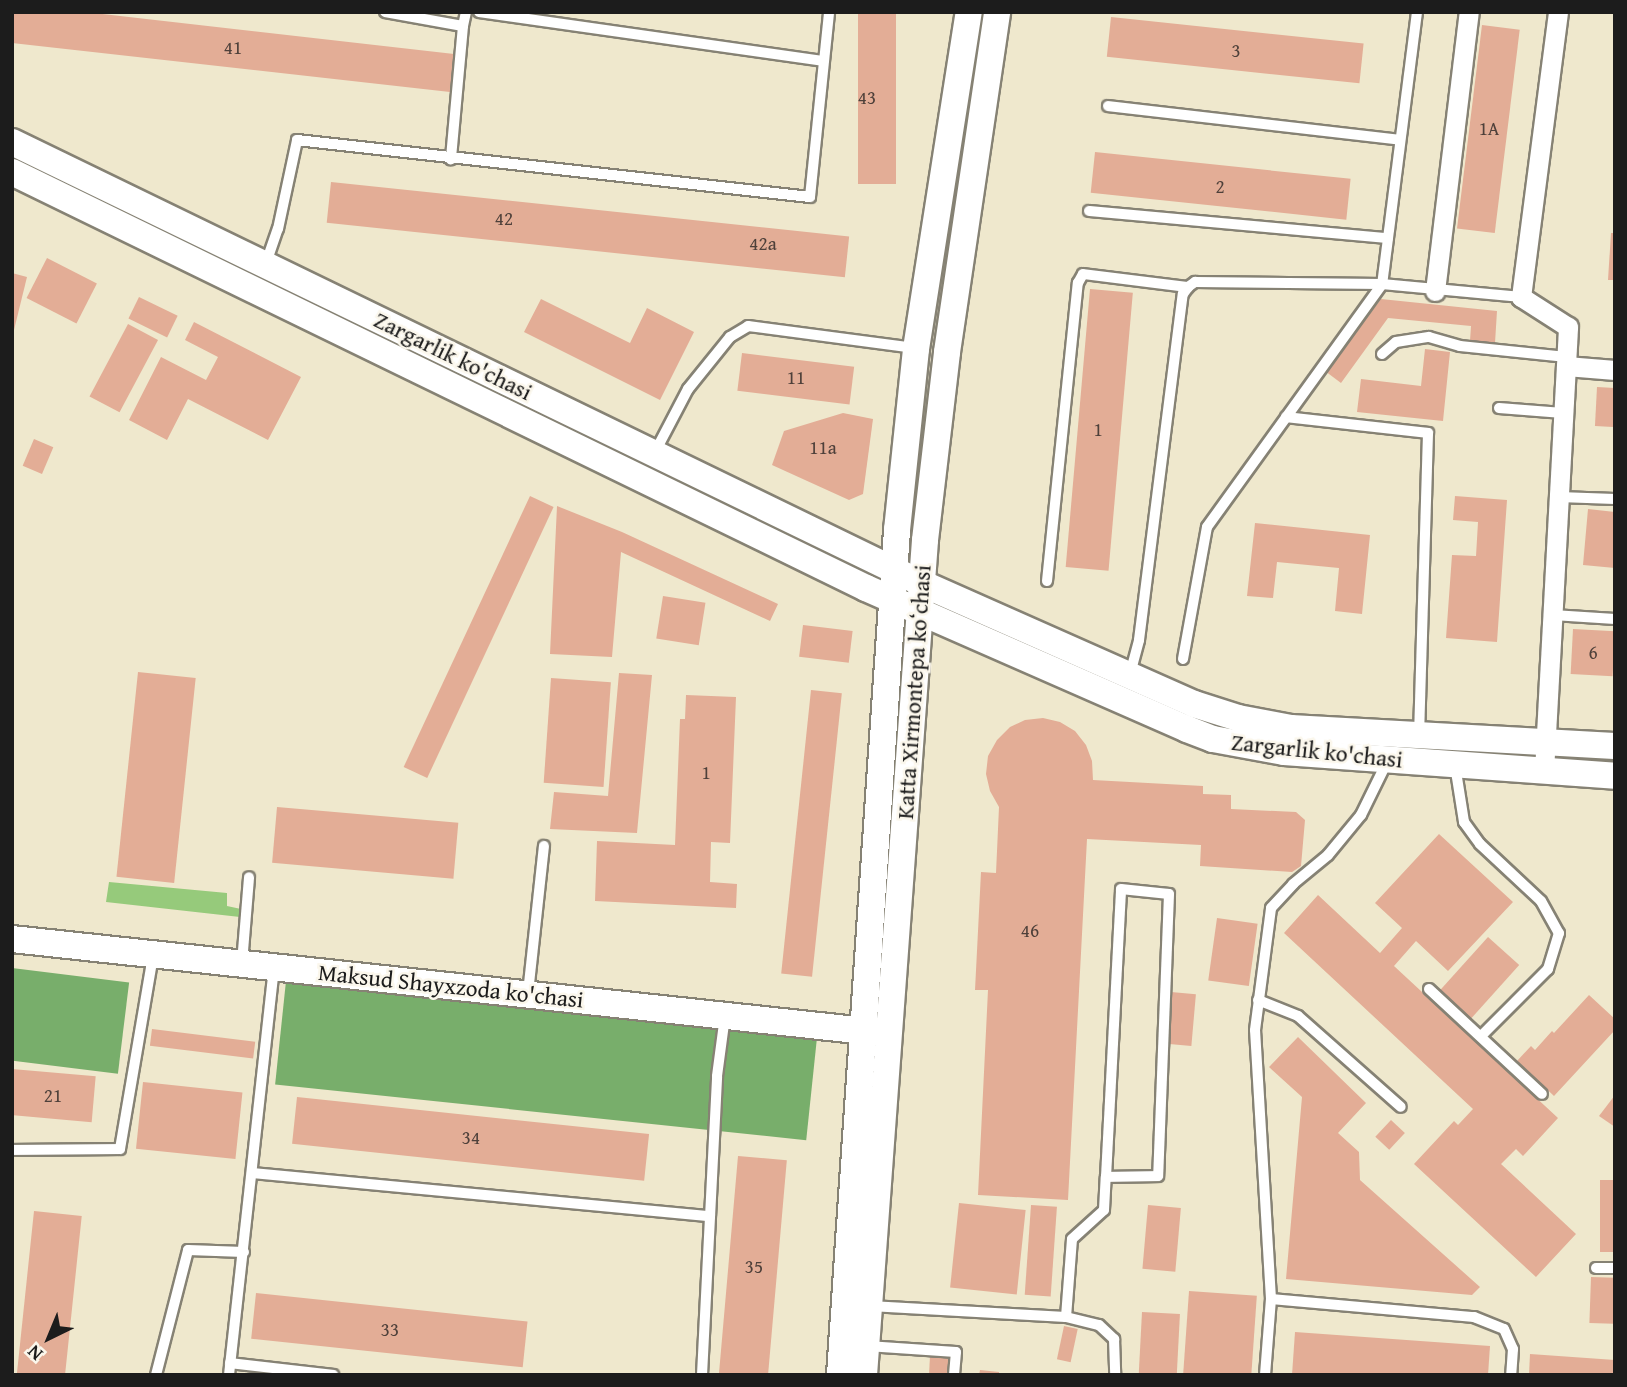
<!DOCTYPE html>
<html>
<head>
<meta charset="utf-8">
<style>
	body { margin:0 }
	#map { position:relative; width:1627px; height:1387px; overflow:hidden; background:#efe8cd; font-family:"Gentium Book Plus",serif }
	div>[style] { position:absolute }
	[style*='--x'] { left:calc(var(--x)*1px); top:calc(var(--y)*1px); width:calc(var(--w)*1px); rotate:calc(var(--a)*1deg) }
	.green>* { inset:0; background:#96ca7b }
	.forest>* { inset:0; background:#78ae6b; transform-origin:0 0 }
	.building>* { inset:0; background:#e3ad96; transform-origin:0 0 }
	.roads { filter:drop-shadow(2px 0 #868274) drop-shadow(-2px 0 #868274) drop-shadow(0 2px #868274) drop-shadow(0 -2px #868274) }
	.lane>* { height:10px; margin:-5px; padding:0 5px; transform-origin:5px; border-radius:5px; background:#fff }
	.street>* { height:19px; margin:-9.5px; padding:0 9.5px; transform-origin:9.5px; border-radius:9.5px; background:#fff }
	.secondary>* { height:26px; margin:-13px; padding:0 13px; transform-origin:13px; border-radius:13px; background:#fff }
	span { translate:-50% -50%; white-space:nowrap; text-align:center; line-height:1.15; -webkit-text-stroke:5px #fbf7ec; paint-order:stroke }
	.number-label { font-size:19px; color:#4e403a }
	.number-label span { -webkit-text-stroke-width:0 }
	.street-label { font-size:23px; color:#1c1c1c }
	.frame { position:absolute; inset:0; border:14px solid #1c1c1c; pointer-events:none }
	.north { position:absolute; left:14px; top:1303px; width:70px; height:70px; -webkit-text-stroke:5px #fbf7ec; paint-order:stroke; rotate:223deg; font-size:19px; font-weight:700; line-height:28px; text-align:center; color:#1c1c1c }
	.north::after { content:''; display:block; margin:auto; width:24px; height:32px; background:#1c1c1c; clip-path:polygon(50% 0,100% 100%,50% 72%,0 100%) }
</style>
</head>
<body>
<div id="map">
	<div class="green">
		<i style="clip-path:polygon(109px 882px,227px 893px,227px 906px,241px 909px,240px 917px,106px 902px)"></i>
	</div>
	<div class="forest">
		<i style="left:12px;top:968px;width:118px;height:92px;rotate:7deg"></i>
		<i style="left:286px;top:981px;width:534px;height:104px;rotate:6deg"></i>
	</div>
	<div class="building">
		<i style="clip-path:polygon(12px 12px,85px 12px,454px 54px,450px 92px,12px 43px)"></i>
		<i style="left:858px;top:12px;width:38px;height:172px"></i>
		<i style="left:1111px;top:17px;width:254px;height:40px;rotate:6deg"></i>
		<i style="left:1482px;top:25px;width:38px;height:205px;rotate:7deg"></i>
		<i style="left:1095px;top:152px;width:257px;height:41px;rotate:6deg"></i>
		<i style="left:331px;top:182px;width:521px;height:41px;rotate:6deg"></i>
		<i style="clip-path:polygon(1611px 233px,1615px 233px,1615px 280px,1608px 280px)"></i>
		<i style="left:47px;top:258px;width:56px;height:45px;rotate:27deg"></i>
		<i style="clip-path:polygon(12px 273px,27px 277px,13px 334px,12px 334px)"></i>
		<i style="left:1090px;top:289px;width:43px;height:279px;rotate:5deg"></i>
		<i style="left:139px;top:297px;width:43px;height:24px;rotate:26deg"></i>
		<i style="clip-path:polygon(541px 299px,630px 343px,647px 308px,694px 332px,660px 400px,524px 332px)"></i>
		<i style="clip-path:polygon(1381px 299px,1497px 311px,1495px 343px,1470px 341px,1471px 326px,1388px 318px,1341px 383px,1325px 371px)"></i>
		<i style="clip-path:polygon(194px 322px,301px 377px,268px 440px,188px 399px,167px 440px,129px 420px,161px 357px,206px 380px,218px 357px,185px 340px)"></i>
		<i style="left:128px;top:324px;width:34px;height:82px;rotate:28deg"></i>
		<i style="clip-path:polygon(1425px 349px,1450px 352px,1443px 421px,1357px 412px,1361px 379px,1421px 386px)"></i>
		<i style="left:742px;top:353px;width:113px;height:38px;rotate:7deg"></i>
		<i style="left:1597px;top:387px;width:18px;height:39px;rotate:3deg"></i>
		<i style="clip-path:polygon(843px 413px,873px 419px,863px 494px,849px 500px,772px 465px,784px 431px)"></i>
		<i style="left:34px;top:439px;width:21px;height:29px;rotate:23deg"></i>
		<i style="left:530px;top:496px;width:26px;height:299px;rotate:25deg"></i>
		<i style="clip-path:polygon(1455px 496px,1507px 500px,1497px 642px,1446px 638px,1452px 555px,1476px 556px,1478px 522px,1453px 520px)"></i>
		<i style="clip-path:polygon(557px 506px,622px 532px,778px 604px,770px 621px,621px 552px,612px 657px,550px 654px)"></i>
		<i style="clip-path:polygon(1588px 509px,1615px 512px,1615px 568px,1583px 565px)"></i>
		<i style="clip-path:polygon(1255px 523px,1370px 535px,1362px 614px,1335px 611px,1339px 568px,1277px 562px,1273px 598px,1247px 596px)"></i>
		<i style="left:663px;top:596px;width:43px;height:43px;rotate:9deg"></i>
		<i style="left:803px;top:625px;width:50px;height:32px;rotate:7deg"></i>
		<i style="left:1573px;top:629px;width:42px;height:45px;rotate:3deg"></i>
		<i style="left:138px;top:672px;width:58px;height:206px;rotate:6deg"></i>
		<i style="clip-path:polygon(619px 673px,652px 675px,637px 833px,550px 829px,554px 792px,608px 796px)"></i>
		<i style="left:551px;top:678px;width:60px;height:105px;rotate:4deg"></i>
		<i style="left:811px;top:690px;width:31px;height:285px;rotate:6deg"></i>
		<i style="clip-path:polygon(686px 695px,736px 697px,730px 843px,711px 842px,710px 882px,737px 884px,736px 908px,595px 901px,597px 841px,675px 845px,680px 719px,685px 719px)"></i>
		<i style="clip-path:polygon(1043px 718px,1060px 722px,1075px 731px,1086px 745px,1092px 761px,1093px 780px,1203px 786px,1203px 794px,1231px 795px,1231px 809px,1296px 812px,1305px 820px,1301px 866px,1292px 872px,1200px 866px,1201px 845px,1087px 839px,1068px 1200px,978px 1195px,988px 990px,975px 990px,981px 872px,996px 873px,999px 807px,990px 791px,986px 774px,988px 756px,997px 740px,1010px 727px,1025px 720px)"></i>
		<i style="left:277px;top:807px;width:182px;height:56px;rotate:5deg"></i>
		<i style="clip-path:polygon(1439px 834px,1513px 902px,1448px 971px,1416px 941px,1394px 966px,1558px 1118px,1523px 1156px,1516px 1149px,1501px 1164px,1576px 1234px,1536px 1277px,1414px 1164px,1454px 1121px,1458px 1125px,1473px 1109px,1284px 933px,1318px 895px,1380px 953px,1402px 928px,1375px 903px)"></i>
		<i style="left:1217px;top:918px;width:41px;height:63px;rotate:8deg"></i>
		<i style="left:1488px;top:937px;width:42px;height:72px;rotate:42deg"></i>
		<i style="left:1171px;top:992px;width:25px;height:52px;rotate:5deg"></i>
		<i style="clip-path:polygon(1589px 995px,1615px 1019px,1615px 1030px,1554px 1096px,1517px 1061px,1531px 1046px,1535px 1050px,1552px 1031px,1554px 1033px)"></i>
		<i style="left:152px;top:1029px;width:104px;height:17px;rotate:7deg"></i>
		<i style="clip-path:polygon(1298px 1037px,1366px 1103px,1338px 1133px,1359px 1152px,1360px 1180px,1480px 1287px,1472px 1295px,1286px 1279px,1302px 1097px,1269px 1067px)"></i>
		<i style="left:12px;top:1069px;width:84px;height:46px;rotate:5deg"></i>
		<i style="left:143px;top:1082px;width:100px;height:67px;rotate:6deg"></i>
		<i style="clip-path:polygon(1615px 1095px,1615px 1127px,1599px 1116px)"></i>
		<i style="left:297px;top:1097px;width:354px;height:47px;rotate:6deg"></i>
		<i style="left:1391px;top:1120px;width:19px;height:23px;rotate:43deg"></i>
		<i style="left:738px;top:1156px;width:49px;height:220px;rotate:5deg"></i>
		<i style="left:1600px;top:1180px;width:15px;height:72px"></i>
		<i style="left:959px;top:1203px;width:67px;height:85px;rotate:6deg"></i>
		<i style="left:1031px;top:1205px;width:26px;height:90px;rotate:4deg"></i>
		<i style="left:1148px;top:1205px;width:33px;height:64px;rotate:5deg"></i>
		<i style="left:34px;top:1211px;width:48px;height:165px;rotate:6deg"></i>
		<i style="left:1591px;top:1277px;width:24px;height:46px;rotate:2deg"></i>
		<i style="left:1189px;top:1291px;width:68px;height:84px;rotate:4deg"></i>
		<i style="left:256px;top:1293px;width:273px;height:46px;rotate:6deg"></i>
		<i style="left:1142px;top:1312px;width:38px;height:63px;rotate:3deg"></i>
		<i style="left:1064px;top:1326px;width:14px;height:34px;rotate:12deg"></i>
		<i style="clip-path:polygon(1295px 1332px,1490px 1346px,1488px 1375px,1292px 1375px)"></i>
		<i style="clip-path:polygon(1530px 1354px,1615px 1360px,1615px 1375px,1529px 1375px)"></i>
		<i style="left:930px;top:1356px;width:20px;height:19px;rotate:3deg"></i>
		<i style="clip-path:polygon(980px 1370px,999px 1372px,999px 1375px,979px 1375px)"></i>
	</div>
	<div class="roads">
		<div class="lane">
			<i style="--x:385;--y:12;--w:79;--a:10.2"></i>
			<i style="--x:463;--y:26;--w:134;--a:95.2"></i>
			<i style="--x:479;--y:12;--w:347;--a:8.1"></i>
			<i style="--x:1417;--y:12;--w:274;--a:97.3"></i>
			<i style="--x:1382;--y:284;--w:140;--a:5.3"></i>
			<i style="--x:463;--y:26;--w:14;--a:-78"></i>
			<i style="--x:1108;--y:106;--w:294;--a:6.6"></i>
			<i style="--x:1089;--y:211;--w:300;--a:5.2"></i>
			<i style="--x:266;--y:263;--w:36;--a:-71"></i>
			<i style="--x:278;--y:229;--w:91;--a:-77.9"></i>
			<i style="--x:297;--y:140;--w:516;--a:6.34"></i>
			<i style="--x:810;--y:197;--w:186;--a:-84.1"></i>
			<i style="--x:1382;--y:354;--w:18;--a:-41"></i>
			<i style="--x:1396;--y:342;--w:33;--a:-9"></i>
			<i style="--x:1429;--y:337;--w:32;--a:16"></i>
			<i style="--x:1460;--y:346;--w:107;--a:5.9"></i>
			<i style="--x:1499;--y:408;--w:64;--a:4.5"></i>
			<i style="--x:1286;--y:417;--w:143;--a:6.4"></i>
			<i style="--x:1428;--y:433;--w:301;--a:91.7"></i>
			<i style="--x:655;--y:452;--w:71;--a:-62.4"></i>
			<i style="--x:688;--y:389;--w:67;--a:-51.1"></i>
			<i style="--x:730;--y:337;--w:21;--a:-31"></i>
			<i style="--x:748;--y:326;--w:168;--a:7.5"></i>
			<i style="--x:1559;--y:497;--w:56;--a:2"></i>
			<i style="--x:1047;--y:581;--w:300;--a:-84.1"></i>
			<i style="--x:1078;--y:283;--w:10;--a:-61"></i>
			<i style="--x:1083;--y:274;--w:106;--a:7.1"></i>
			<i style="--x:1553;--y:615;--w:62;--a:3.7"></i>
			<i style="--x:1183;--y:659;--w:134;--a:-79.7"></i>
			<i style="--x:1207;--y:527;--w:299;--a:-54.2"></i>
			<i style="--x:1130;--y:674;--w:35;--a:-75"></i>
			<i style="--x:1139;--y:640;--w:349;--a:-82.8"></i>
			<i style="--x:1183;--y:294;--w:9;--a:-54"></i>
			<i style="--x:1188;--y:287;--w:9;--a:-36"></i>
			<i style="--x:1195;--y:282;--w:187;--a:0.6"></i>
			<i style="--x:1455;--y:765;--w:58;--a:81"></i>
			<i style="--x:1464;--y:822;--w:27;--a:54"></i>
			<i style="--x:1480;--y:844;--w:83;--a:43.1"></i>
			<i style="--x:1541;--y:901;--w:37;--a:61"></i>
			<i style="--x:1559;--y:933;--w:38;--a:107"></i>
			<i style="--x:1548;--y:969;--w:95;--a:135"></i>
			<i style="--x:242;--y:963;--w:86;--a:-85.3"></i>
			<i style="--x:1429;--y:989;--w:154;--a:42.9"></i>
			<i style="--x:528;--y:993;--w:148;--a:-83.8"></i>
			<i style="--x:1258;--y:1000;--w:43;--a:21.8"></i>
			<i style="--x:1298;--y:1016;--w:137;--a:41.5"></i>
			<i style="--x:12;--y:1150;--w:108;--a:-0.5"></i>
			<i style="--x:120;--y:1149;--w:196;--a:-80.3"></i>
			<i style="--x:252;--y:1173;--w:460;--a:5.4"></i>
			<i style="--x:1596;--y:1268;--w:19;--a:0"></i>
			<i style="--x:1271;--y:1299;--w:204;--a:5.1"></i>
			<i style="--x:1474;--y:1317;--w:32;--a:22"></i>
			<i style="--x:1504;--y:1329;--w:22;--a:66"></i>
			<i style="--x:1513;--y:1349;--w:26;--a:94"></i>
			<i style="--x:870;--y:1306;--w:196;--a:3.2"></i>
			<i style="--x:1066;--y:1317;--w:34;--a:14"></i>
			<i style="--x:1099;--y:1325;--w:21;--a:43"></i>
			<i style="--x:1114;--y:1339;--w:36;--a:88"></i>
			<i style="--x:1066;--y:1317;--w:78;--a:-85.6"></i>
			<i style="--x:1072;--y:1239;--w:43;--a:-42.2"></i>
			<i style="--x:1104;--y:1210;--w:33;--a:-87"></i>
			<i style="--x:1106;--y:1177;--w:288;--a:-87"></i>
			<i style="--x:1121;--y:889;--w:48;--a:5.9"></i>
			<i style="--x:1169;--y:894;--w:282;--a:92.2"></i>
			<i style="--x:1158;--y:1176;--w:52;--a:178.9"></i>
			<i style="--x:867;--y:1346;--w:89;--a:3.9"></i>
			<i style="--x:956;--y:1352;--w:23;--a:95"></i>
			<i style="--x:230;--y:1363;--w:104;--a:6.6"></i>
			<i style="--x:156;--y:1375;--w:129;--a:-75.6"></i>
			<i style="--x:188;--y:1250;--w:56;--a:2"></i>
			<i style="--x:229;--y:1375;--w:409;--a:-83.7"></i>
			<i style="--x:702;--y:1375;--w:299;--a:-87.1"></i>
			<i style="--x:717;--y:1076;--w:61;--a:-82.4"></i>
			<i style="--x:1265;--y:1375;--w:76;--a:-85.5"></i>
			<i style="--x:1271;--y:1299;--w:269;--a:-93.4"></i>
			<i style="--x:1255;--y:1030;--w:123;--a:-82.5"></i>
			<i style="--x:1271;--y:908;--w:33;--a:-47"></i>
			<i style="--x:1293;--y:884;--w:45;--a:-39.6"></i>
			<i style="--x:1328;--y:855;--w:52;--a:-50.5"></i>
			<i style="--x:1361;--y:815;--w:61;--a:-63.9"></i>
		</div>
		<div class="street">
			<i style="--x:1435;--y:291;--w:281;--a:-83.1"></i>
			<i style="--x:1566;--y:366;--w:49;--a:4.7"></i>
			<i style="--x:1544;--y:771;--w:445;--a:-86.9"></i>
			<i style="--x:1568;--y:327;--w:56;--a:-147.4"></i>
			<i style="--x:1521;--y:297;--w:287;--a:-82.6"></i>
		</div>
		<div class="secondary">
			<i style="--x:12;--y:142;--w:1010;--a:25.88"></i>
			<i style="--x:921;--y:583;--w:299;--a:23.9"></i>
			<i style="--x:1194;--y:704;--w:46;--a:17.7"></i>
			<i style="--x:1238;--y:718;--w:54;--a:10.7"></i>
			<i style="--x:1291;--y:728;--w:324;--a:3.2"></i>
			<i style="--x:12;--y:172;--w:950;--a:25.97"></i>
			<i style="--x:866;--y:588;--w:351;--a:23.7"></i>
			<i style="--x:1187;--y:729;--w:28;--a:21"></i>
			<i style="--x:1213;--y:739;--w:72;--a:10.4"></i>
			<i style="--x:1284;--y:752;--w:332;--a:4.1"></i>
			<i style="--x:12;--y:939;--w:877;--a:6.15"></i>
			<i style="--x:840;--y:1375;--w:847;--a:-86.14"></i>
			<i style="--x:897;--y:530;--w:182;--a:-84"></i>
			<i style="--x:916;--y:349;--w:341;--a:-81.1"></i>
			<i style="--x:864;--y:1375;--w:837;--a:-85.82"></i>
			<i style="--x:925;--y:540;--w:189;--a:-83.3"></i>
			<i style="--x:947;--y:352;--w:344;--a:-81.6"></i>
		</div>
	</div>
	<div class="number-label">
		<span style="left:233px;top:48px">41</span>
		<span style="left:1236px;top:51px">3</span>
		<span style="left:867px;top:98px">43</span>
		<span style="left:1489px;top:129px">1A</span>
		<span style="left:1220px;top:187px">2</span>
		<span style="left:504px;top:219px">42</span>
		<span style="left:763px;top:244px">42a</span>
		<span style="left:796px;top:378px">11</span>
		<span style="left:1098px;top:430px">1</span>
		<span style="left:823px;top:448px">11a</span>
		<span style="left:1593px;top:653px">6</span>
		<span style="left:706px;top:773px">1</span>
		<span style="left:1030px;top:931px">46</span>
		<span style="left:53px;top:1096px">21</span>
		<span style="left:471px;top:1138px">34</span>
		<span style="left:754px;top:1267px">35</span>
		<span style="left:390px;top:1330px">33</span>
	</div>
	<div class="street-label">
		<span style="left:453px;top:356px;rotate:26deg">Zargarlik ko'chasi</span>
		<span style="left:914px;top:692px;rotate:-86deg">Katta Xirmontepa koʻchasi</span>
		<span style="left:1317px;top:751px;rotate:6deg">Zargarlik ko'chasi</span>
		<span style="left:451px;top:986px;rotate:6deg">Maksud Shayxzoda ko'chasi</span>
	</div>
	<div class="frame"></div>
	<div class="north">N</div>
</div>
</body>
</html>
